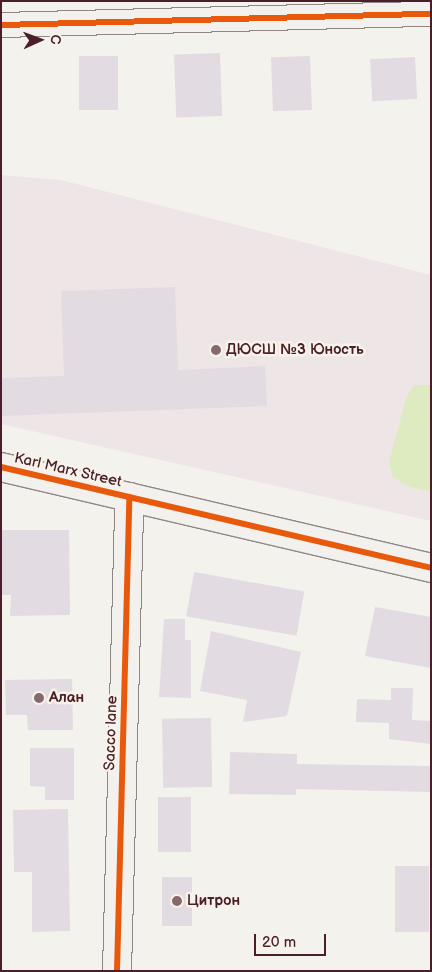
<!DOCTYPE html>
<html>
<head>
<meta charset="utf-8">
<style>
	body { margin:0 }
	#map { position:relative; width:432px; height:972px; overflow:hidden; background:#f4f2ec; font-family:"Balsamiq Sans",sans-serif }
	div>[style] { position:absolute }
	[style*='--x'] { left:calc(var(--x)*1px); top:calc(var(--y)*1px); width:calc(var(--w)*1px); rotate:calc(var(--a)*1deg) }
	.built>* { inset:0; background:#eee5e6 }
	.green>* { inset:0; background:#deebc0 }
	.building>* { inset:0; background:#e2dce2; transform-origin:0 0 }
	.roads { filter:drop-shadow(1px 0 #8f8685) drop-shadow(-1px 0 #8f8685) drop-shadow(0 1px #8f8685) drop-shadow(0 -1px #8f8685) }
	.street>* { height:24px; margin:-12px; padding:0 12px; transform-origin:12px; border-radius:12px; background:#f2f1ed }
	.secondary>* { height:28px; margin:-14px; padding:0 14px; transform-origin:14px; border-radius:14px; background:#f2f1ed }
	.cycleway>* { height:6px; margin:-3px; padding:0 3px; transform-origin:3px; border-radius:3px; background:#e8590c }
	.dots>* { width:14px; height:14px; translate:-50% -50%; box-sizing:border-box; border:2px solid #f7f3e8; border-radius:50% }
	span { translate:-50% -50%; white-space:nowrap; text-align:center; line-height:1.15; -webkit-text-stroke:5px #f7f3e8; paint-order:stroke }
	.poi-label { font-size:15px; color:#4a1f2b; font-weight:700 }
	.left { translate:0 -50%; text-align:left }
	.street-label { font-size:15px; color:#4a1f2b }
	.frame { position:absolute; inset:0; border:2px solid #4a1f2b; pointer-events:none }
	.north { position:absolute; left:15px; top:15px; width:50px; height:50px; -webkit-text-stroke:4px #f7f3e8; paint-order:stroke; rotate:88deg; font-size:14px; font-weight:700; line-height:20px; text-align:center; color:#4a1f2b }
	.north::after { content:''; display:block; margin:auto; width:18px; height:22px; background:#4a1f2b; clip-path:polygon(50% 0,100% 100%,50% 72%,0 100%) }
	.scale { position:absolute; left:254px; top:934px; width:72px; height:22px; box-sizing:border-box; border:2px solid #4a1f2b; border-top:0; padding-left:6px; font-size:15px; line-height:18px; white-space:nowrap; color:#4a1f2b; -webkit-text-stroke:4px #f7f3e8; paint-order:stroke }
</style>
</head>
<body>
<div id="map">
	<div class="built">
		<i style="clip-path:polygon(1px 175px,61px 180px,431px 275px,431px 521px,1px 424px)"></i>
	</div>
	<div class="green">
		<i style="clip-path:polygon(414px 385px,431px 385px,431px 492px,406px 486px,392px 476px,389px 462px,406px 398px)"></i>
	</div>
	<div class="building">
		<i style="left:220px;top:53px;width:63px;height:46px;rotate:88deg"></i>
		<i style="left:79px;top:56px;width:39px;height:54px"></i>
		<i style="left:310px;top:56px;width:54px;height:39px;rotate:88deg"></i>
		<i style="left:415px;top:57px;width:42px;height:45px;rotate:87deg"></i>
		<i style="clip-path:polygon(175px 287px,178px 370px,265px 366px,267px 406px,1px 416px,1px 378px,64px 376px,61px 291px)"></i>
		<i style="clip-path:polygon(1px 530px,69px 530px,70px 615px,10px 616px,11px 595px,1px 595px)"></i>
		<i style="left:194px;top:572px;width:112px;height:45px;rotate:10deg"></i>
		<i style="clip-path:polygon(375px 607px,431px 617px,431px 668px,365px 656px)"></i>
		<i style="clip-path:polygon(164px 619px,185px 619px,185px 640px,191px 640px,191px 698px,159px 697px)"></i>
		<i style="clip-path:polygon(211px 631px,301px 652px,287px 716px,243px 722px,247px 700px,200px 691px)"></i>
		<i style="clip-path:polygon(72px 679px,73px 730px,28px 730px,27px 715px,6px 715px,5px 680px)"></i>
		<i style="clip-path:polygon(391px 688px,413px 688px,412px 720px,431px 721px,431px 744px,389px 739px,389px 723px,356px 722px,357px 699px,391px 700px)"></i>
		<i style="left:211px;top:718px;width:69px;height:49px;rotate:89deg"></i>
		<i style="clip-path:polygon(30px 748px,74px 748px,74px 800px,45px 800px,45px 787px,30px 786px)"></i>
		<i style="clip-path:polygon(230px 752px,297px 754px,297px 764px,431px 766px,431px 792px,296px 789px,296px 795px,229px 794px)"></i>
		<i style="left:158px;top:797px;width:33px;height:55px"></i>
		<i style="clip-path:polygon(68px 809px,70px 931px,32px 932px,32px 872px,14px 872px,13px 810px)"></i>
		<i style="left:395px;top:866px;width:34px;height:66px"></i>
		<i style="left:162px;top:877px;width:30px;height:49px"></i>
	</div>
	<div class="roads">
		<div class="street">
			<i style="--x:1;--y:25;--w:430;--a:-1.5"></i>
		</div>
		<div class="secondary">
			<i style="--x:1;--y:467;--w:442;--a:13.2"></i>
			<i style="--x:117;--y:971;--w:474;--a:-88.5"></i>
		</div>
	</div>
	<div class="cycleway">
		<i style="--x:1;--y:25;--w:430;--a:-1.5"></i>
		<i style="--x:1;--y:467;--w:442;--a:13.2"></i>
		<i style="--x:117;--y:971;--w:474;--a:-88.5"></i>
	</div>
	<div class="dots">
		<i style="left:216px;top:350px;background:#86696f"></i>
		<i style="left:39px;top:698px;background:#86696f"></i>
		<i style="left:177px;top:901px;background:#86696f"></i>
	</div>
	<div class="poi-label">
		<span class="left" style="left:226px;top:350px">ДЮСШ №3 Юность</span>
		<span class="left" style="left:49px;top:698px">Алан</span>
		<span class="left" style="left:187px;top:901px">Цитрон</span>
	</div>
	<div class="street-label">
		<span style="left:68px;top:470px;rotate:13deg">Karl Marx Street</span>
		<span style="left:111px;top:733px;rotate:-88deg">Sacco lane</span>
	</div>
	<div class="frame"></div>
	<div class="north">С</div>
	<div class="scale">20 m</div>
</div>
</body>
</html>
